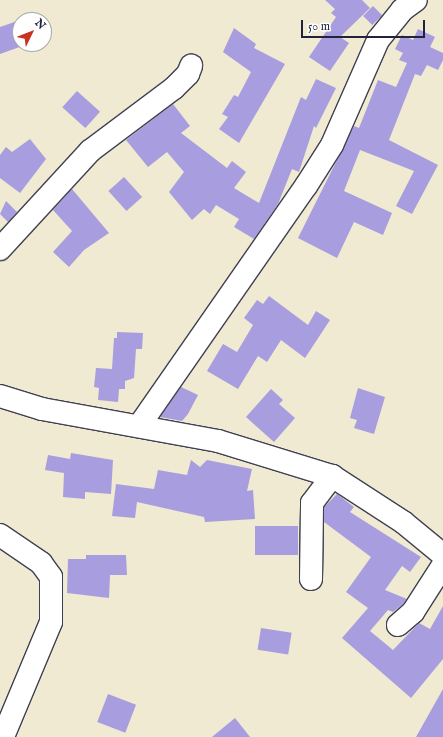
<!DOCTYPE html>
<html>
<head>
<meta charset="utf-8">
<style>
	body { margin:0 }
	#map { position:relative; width:443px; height:737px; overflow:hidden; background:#efead1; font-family:"IM FELL English",serif }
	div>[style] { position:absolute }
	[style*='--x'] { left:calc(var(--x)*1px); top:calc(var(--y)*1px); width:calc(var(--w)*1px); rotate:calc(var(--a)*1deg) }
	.building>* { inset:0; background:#a89dde; transform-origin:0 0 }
	.roads { filter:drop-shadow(1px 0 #414052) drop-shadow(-1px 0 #414052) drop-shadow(0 1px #414052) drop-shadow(0 -1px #414052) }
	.minor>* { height:22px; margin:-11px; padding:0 11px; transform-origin:11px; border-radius:11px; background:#fff }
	span { translate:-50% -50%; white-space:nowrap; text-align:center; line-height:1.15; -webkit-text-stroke:4px #fff; paint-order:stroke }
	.north { position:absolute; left:12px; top:12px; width:40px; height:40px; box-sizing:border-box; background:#fff; border:1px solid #a7a7b1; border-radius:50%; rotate:47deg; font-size:11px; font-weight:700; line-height:16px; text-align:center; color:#22223b }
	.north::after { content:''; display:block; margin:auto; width:14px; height:18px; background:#c8321e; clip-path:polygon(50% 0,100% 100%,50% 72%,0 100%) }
	.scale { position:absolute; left:301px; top:20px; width:124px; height:18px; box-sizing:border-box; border:2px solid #22223b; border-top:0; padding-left:5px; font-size:12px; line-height:14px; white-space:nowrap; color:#22223b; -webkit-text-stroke:3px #fff; paint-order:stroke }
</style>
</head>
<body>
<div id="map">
	<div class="building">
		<i style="clip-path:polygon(325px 0,362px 0,370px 8px,340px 37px,349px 43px,330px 71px,309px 57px,336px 17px,331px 13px,335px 9px)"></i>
		<i style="left:373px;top:6px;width:13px;height:14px;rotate:45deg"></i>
		<i style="clip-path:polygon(36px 14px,38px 20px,20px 20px)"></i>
		<i style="clip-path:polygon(20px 20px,20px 44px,28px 44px,0 54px,0 27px)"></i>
		<i style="clip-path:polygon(234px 28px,256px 44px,254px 48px,285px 64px,239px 143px,219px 129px,228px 117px,222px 114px,234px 95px,238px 97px,251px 72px,223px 52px)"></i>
		<i style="clip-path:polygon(418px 29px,435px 37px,430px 47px,443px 53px,443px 60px,438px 70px,427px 65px,421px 76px,415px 74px,389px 140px,438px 165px,412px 214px,396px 206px,414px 171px,360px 150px,344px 191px,392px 213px,383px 235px,354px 222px,337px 258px,298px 238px,354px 126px,359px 128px,378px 80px,396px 87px,407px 63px,399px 60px,403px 53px,395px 49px,402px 35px,413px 40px)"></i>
		<i style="clip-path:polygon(316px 79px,336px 88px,316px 128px,314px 126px,299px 172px,292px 169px,278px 204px,254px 239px,234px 227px,239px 219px,216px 205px,210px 214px,204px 209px,192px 220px,169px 192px,184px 172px,167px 152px,148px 167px,126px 140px,173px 104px,190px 126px,181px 133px,227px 168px,232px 161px,246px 172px,234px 188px,259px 203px,301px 97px,306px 100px)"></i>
		<i style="left:77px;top:91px;width:31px;height:22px;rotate:42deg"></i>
		<i style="clip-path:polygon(30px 139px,46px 159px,20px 193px,0 178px,0 155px,6px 147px,12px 152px)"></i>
		<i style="left:124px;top:177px;width:27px;height:21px;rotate:48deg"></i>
		<i style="clip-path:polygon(72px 189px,109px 233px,84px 250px,69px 267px,53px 252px,72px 231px,53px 210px)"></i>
		<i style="clip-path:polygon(6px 201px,17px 212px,8px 222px,0 214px)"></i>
		<i style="clip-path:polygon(269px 296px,308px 325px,316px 311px,330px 320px,305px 358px,281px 340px,267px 362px,258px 356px,238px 389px,207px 371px,223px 344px,237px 352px,253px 325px,244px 318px,257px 300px,263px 304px)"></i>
		<i style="clip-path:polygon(117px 332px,143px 333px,142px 349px,136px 349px,134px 378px,125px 381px,125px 389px,119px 389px,118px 402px,98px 400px,99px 388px,94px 387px,96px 368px,112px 369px,114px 338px,117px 338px)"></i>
		<i style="clip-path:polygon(181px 387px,198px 395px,188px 414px,182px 421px,160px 417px)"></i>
		<i style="clip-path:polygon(358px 388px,385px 397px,374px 434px,354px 428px,357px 420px,350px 418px)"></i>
		<i style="clip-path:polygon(271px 389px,283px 400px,279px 404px,295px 418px,274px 442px,246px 417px)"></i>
		<i style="clip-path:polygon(71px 453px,113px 460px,111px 494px,85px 492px,85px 499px,63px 497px,64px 473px,45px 470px,48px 455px,70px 459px)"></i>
		<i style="clip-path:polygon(191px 460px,200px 467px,207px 460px,252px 469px,247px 491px,253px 490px,255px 519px,205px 522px,204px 517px,137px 502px,135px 518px,112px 516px,116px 484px,154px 489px,158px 470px,187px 475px)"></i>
		<i style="clip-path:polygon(337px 494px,354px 507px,350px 512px,421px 557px,410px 572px,402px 566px,385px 590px,407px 599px,403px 604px,393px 612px,388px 610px,370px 631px,393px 650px,419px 623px,430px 629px,443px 606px,443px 659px,411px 698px,342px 638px,368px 608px,346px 592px,371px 557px,324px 522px,324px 507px)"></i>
		<i style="left:255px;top:526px;width:43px;height:29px"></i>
		<i style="clip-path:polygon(86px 555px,126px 555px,127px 575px,110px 575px,109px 598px,67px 593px,68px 559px,86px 559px)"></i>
		<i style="left:261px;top:628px;width:31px;height:22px;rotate:9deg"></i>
		<i style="clip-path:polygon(443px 689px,443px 737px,416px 737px)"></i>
		<i style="left:108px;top:694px;width:30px;height:30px;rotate:21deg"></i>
		<i style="clip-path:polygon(235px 718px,250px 737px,212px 737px)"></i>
	</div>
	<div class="roads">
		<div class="minor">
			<i style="--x:0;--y:249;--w:133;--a:-47.4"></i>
			<i style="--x:90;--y:151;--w:105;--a:-36.9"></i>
			<i style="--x:174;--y:88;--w:20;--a:-45"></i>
			<i style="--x:188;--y:74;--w:9;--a:-69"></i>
			<i style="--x:0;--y:396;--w:44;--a:17.2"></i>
			<i style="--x:42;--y:409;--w:179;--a:10.3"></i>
			<i style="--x:218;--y:441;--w:119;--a:17.1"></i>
			<i style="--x:332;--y:476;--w:85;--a:32.9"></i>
			<i style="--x:403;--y:522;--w:52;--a:39.5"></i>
			<i style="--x:139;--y:426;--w:292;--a:-55.2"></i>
			<i style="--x:306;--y:186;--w:49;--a:-57.6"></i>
			<i style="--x:332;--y:145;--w:115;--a:-66.3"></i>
			<i style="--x:378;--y:40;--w:38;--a:-51"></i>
			<i style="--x:402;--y:10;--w:17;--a:-36"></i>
			<i style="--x:0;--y:535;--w:50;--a:34.3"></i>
			<i style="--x:41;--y:563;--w:17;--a:54"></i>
			<i style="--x:51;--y:577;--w:45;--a:90"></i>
			<i style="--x:51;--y:622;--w:125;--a:112.7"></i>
			<i style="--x:311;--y:579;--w:76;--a:-89.2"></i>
			<i style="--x:312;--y:503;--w:34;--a:-53"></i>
			<i style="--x:398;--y:625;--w:20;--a:-41"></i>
			<i style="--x:413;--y:612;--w:56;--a:-57.4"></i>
		</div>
	</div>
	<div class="north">N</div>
	<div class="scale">50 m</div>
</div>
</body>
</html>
